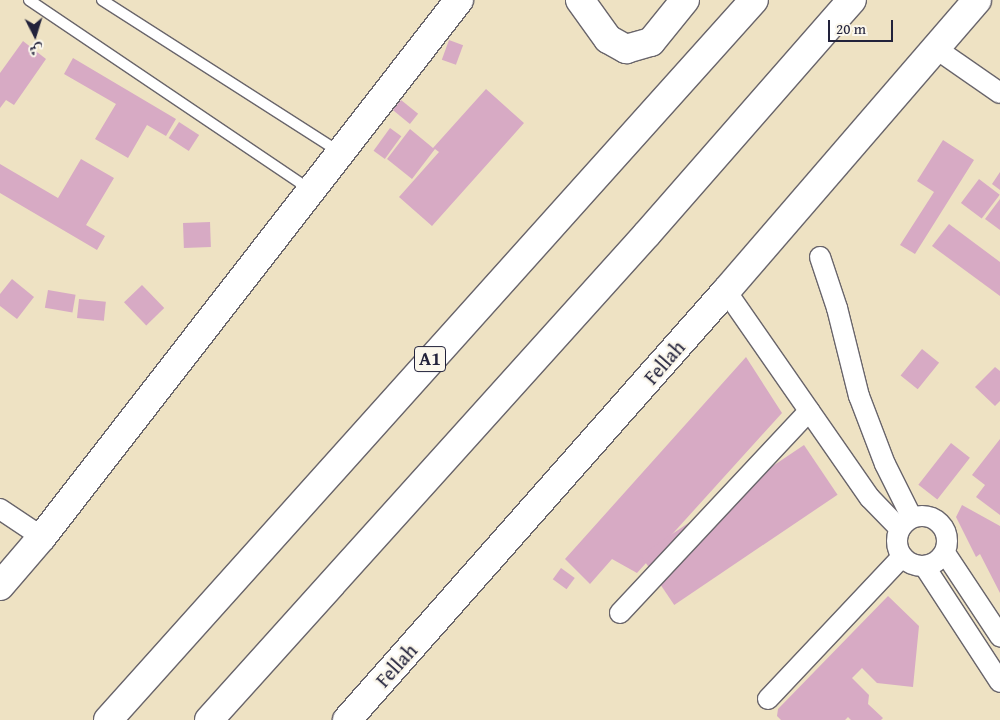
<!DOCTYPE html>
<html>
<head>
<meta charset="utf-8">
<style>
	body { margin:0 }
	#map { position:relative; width:1000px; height:720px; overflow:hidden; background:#eee2c3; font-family:"Gentium Book Plus",Amiri,serif }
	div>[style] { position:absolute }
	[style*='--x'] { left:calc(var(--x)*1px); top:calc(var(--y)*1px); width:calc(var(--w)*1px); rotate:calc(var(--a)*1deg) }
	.building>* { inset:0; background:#d7aac4; transform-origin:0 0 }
	.roads { filter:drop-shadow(1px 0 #69656b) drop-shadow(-1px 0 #69656b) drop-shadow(0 1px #69656b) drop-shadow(0 -1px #69656b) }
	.lane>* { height:10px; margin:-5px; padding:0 5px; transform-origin:5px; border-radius:5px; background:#fff }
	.street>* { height:20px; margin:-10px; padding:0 10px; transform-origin:10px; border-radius:10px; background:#fff }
	.street>.ring { margin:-10px; padding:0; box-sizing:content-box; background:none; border:20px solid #fff; border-radius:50% }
	.secondary>* { height:28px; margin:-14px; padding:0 14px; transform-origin:14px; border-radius:14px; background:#fff }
	.highway>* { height:28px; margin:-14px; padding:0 14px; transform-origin:14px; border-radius:14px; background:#fff }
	span { translate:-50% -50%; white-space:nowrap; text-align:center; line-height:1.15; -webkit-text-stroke:4.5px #fbf7ec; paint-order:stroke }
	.shield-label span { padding:1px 4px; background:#fbf7ec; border:1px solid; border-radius:4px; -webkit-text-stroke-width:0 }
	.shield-label { font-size:19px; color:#22223b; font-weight:700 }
	.street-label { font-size:20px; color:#22223b }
	.north { position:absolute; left:10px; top:10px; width:50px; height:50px; -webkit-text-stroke:4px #fbf7ec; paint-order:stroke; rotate:175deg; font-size:14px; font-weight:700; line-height:20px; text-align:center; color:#22223b }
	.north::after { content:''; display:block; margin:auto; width:18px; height:22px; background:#22223b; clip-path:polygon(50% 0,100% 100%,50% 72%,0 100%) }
	.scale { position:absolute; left:828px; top:20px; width:65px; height:22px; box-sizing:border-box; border:2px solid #22223b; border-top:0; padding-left:6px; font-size:15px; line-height:18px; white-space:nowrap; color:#22223b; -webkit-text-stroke:4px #fbf7ec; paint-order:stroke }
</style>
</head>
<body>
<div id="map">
	<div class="building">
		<i style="left:449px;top:40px;width:15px;height:21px;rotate:20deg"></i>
		<i style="clip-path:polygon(23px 41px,46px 59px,14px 105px,6px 100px,0 108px,0 73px)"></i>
		<i style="clip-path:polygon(73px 58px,176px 119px,166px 136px,147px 125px,128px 158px,95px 139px,116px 104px,64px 74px)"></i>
		<i style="clip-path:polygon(486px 89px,524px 123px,432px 226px,399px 197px,439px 152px,435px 149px,412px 179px,387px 159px,410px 129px,433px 148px)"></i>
		<i style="left:401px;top:100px;width:22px;height:13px;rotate:39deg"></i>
		<i style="left:179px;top:122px;width:24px;height:19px;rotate:33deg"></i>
		<i style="left:390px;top:128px;width:14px;height:28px;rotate:36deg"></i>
		<i style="clip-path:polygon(943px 140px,974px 160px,915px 254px,900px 245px,934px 192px,917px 181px)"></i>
		<i style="clip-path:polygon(81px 159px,114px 178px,86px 225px,105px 236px,97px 250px,0 193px,0 164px,58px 198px)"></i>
		<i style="clip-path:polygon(1000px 172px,1000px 190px,992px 184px)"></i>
		<i style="left:979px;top:179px;width:26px;height:30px;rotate:37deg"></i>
		<i style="clip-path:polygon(1000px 199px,1000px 230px,985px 219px)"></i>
		<i style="left:210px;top:222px;width:25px;height:27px;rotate:88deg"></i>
		<i style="clip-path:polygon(949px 224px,1000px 262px,1000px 296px,932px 246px)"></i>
		<i style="clip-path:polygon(12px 279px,34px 297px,17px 319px,0 306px,0 294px)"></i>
		<i style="left:142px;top:285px;width:32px;height:25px;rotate:46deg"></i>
		<i style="left:48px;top:290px;width:28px;height:18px;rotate:10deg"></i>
		<i style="left:79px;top:299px;width:27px;height:19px;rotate:6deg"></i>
		<i style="left:922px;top:349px;width:22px;height:34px;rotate:39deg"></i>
		<i style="clip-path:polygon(746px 357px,782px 413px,637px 573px,612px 559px,590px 584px,565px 559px)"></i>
		<i style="clip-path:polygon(995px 367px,1000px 371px,1000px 401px,995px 406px,975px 387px)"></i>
		<i style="clip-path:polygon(1000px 439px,1000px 515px,976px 497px,985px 485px,972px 475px)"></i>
		<i style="left:951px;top:443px;width:24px;height:53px;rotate:38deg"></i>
		<i style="left:804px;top:445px;width:60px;height:197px;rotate:56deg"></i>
		<i style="clip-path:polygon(962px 505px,1000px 526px,1000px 593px,980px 554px,976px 557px,956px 517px)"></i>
		<i style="left:561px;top:568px;width:17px;height:14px;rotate:36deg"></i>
		<i style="clip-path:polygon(888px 596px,919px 626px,913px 687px,877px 683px,862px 668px,852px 678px,869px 695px,868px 704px,883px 718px,881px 720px,851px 720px,848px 717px,845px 720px,781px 720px,777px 716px,778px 709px)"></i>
	</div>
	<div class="roads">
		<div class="lane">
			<i style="--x:29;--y:0;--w:340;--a:34"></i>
			<i style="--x:102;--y:0;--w:282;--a:32.6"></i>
		</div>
		<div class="street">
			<i style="--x:935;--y:48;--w:79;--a:34.7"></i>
			<i style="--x:820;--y:257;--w:54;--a:71.6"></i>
			<i style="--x:837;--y:308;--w:91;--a:76"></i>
			<i style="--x:859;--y:396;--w:73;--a:69.1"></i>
			<i style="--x:885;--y:464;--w:60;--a:63.4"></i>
			<i style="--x:726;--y:291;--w:252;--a:55.2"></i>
			<i style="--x:870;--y:498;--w:43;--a:45.9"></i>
			<i style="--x:0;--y:509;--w:50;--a:33.7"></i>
			<i class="ring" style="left:897px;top:516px;width:30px;height:30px"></i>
			<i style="--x:945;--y:553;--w:100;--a:56.5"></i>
			<i style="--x:925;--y:567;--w:137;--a:56.9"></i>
			<i style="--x:620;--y:613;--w:277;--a:-46.9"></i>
			<i style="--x:768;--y:699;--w:195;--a:-46.7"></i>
		</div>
		<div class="secondary">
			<i style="--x:580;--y:0;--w:48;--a:54.3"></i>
			<i style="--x:608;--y:39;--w:21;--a:29"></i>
			<i style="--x:626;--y:49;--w:26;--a:-16"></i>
			<i style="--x:651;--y:42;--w:54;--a:-51"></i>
			<i style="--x:0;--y:586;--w:65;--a:-49.4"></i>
			<i style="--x:42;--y:537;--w:680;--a:-52.17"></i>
			<i style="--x:347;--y:720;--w:572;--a:-48.54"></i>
			<i style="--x:726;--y:291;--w:384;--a:-49.2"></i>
		</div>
		<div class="highway">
			<i style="--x:108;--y:720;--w:967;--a:-48.1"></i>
			<i style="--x:209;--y:720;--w:654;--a:-47.97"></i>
			<i style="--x:647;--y:234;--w:311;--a:-48.8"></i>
		</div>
	</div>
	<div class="shield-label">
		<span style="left:430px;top:359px">A1</span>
	</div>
	<div class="street-label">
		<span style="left:664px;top:362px;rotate:-49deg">Fellah</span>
		<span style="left:396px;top:665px;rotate:-48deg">Fellah</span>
	</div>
	<div class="north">ش</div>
	<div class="scale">20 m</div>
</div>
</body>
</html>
